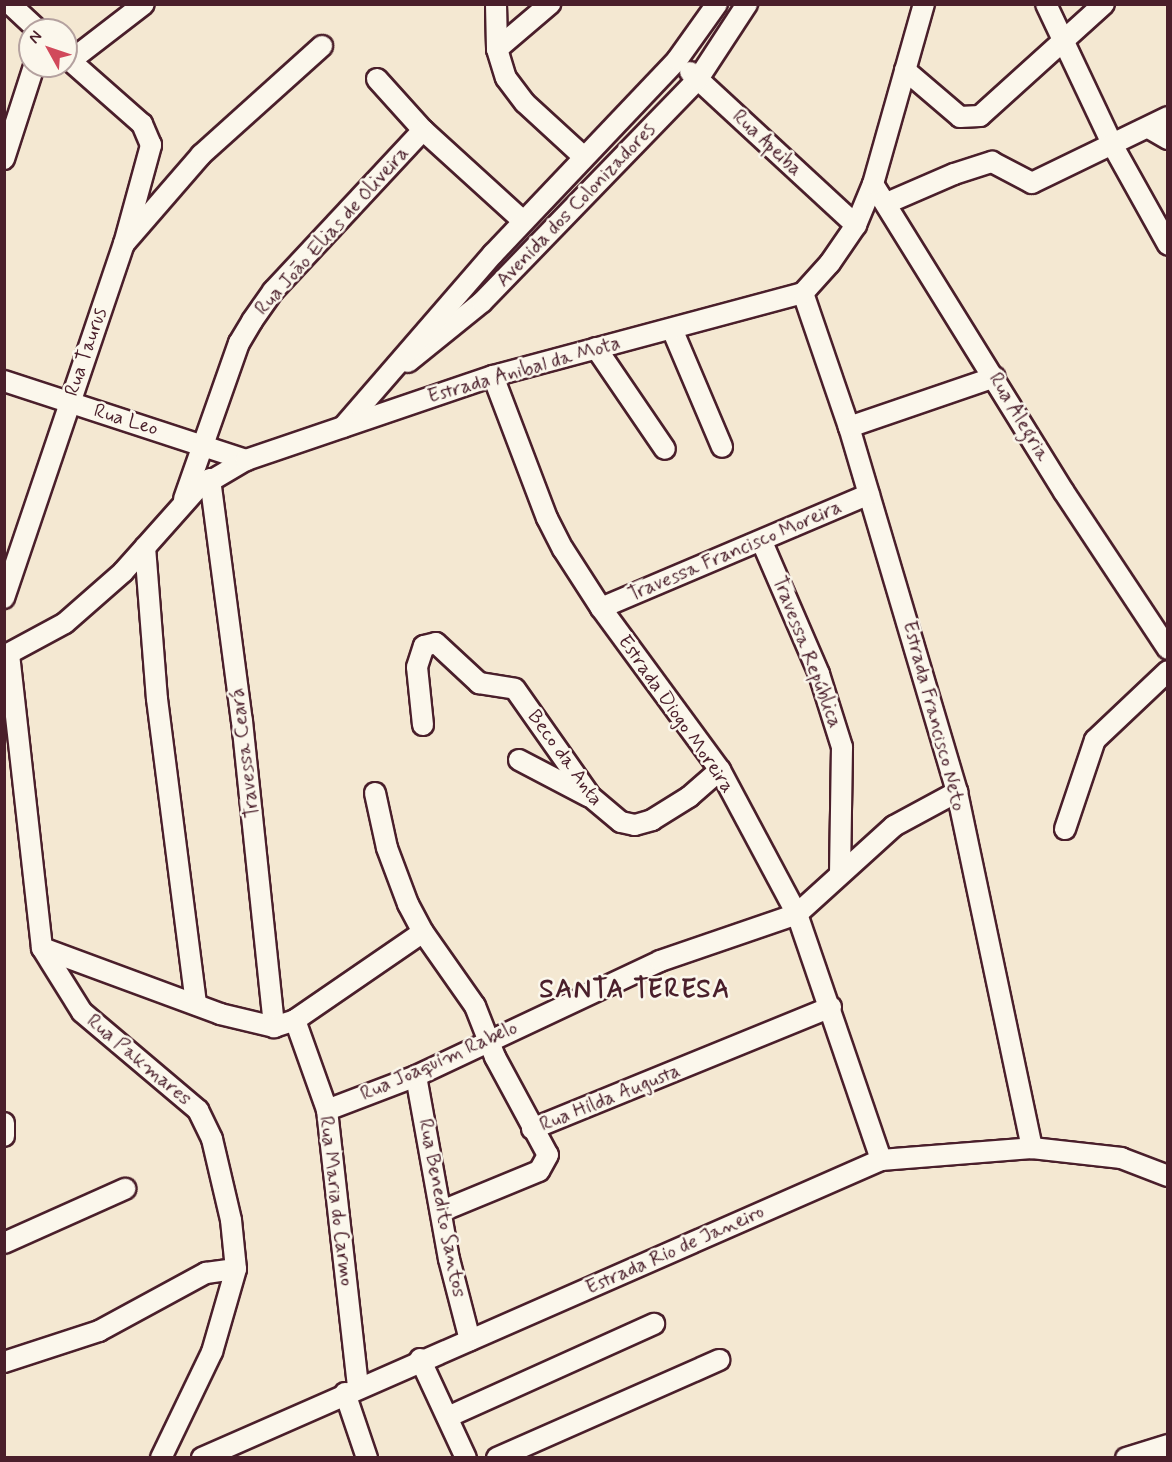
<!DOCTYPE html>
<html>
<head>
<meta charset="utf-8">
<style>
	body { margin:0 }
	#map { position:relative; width:1172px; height:1462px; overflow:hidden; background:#f4e8d2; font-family:Mynerve,sans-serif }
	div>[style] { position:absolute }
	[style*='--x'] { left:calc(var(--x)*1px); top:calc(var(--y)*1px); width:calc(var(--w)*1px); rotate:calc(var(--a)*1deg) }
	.stream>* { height:4px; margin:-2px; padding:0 2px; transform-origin:2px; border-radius:2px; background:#95d6f6 }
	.roads { filter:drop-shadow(2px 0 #4a1f2b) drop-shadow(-2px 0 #4a1f2b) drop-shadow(0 2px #4a1f2b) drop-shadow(0 -2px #4a1f2b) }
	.minor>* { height:20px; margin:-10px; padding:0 10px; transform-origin:10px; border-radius:10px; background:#fbf7ec }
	span { translate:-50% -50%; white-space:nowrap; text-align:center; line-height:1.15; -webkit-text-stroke:5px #fbf7ec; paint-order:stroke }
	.street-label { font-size:20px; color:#4a1f2b }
	.district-label { font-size:26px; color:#4a1f2b; font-weight:700; letter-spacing:1.5px }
	.frame { position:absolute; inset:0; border:6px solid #4a1f2b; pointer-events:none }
	.north { position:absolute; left:18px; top:18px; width:60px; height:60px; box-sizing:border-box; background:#fbf7ec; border:2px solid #b4a19f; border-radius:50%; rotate:310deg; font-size:16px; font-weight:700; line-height:24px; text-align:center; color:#4a1f2b }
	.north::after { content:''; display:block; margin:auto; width:21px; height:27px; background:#d1495b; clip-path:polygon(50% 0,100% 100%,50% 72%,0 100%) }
</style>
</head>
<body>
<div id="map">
	<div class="stream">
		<i style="--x:616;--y:138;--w:88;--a:-46.4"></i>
		<i style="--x:462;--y:306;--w:113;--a:-48.2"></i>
	</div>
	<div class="roads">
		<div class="minor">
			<i style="--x:10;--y:4;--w:38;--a:43"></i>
			<i style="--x:496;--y:4;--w:45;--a:88.7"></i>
			<i style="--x:497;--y:49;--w:30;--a:73"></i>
			<i style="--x:506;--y:78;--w:31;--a:53"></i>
			<i style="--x:525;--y:103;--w:80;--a:42.5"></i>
			<i style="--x:1046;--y:4;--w:157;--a:64.7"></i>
			<i style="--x:1113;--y:146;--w:113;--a:60.9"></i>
			<i style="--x:497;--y:49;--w:70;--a:-40.3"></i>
			<i style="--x:70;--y:61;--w:93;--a:-37.6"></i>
			<i style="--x:905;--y:70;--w:72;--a:40.5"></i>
			<i style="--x:960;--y:117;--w:20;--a:-3"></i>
			<i style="--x:980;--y:116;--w:167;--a:-42.1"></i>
			<i style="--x:690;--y:72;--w:226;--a:42.7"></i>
			<i style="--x:377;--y:79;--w:69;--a:48"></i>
			<i style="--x:423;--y:130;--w:135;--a:42.3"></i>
			<i style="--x:1149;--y:128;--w:22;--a:30"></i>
			<i style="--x:4;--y:159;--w:98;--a:-72.1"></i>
			<i style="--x:873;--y:184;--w:362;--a:58.2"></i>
			<i style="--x:1064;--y:492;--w:188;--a:56.5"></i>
			<i style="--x:887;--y:203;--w:73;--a:-23.4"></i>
			<i style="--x:954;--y:174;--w:40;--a:-18"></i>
			<i style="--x:992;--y:162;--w:45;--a:27.7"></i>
			<i style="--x:1032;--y:183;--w:151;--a:-25.9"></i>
			<i style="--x:124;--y:244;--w:118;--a:-49.1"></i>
			<i style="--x:201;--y:155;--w:163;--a:-42"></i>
			<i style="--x:803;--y:293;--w:142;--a:71.1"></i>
			<i style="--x:849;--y:427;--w:381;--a:73.5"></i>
			<i style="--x:957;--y:792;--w:364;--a:78.1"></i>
			<i style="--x:672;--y:329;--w:128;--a:67"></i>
			<i style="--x:596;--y:348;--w:122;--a:55.7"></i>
			<i style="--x:408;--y:362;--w:95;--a:-39"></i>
			<i style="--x:482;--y:302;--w:310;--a:-45.9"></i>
			<i style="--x:698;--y:79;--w:90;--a:-56.8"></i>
			<i style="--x:493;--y:376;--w:152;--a:69.2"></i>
			<i style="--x:547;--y:518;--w:35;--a:63"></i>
			<i style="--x:563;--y:549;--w:70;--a:57.2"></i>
			<i style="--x:601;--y:608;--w:201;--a:53.7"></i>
			<i style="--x:720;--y:770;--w:163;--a:61.9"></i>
			<i style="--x:797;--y:914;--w:260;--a:71.1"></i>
			<i style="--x:4;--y:381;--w:255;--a:18.1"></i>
			<i style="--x:343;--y:427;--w:229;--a:-49.1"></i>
			<i style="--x:493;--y:254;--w:267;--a:-46.5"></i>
			<i style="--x:677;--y:60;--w:69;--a:-54.5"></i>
			<i style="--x:849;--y:427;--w:154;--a:-18.9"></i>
			<i style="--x:210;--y:479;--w:244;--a:82.5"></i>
			<i style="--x:242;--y:721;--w:308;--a:84"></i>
			<i style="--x:184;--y:499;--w:165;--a:-70.6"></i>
			<i style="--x:239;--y:343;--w:26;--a:-59"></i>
			<i style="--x:252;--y:321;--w:37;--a:-55"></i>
			<i style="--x:273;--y:291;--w:220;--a:-47"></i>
			<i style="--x:762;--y:542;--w:144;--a:66.6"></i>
			<i style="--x:819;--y:674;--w:77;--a:72.5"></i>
			<i style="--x:842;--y:747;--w:125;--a:90.9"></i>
			<i style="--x:145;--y:547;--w:152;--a:85.5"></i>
			<i style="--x:157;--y:699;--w:308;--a:82.7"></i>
			<i style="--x:4;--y:598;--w:374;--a:-71.3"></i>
			<i style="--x:124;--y:244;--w:103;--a:-74.7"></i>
			<i style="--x:151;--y:145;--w:23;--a:-113"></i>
			<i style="--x:142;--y:124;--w:101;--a:-138.6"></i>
			<i style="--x:601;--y:608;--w:291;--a:-23"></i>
			<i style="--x:9;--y:654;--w:296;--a:83.6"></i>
			<i style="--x:42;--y:948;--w:75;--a:58"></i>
			<i style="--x:82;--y:1012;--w:152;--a:40.2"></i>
			<i style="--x:198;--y:1110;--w:32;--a:64"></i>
			<i style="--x:212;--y:1139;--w:83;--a:76.8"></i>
			<i style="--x:231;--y:1220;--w:49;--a:84.2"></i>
			<i style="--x:236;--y:1269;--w:86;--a:106.1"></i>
			<i style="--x:212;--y:1352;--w:118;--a:115.7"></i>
			<i style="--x:4;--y:656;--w:69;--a:-28.4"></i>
			<i style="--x:65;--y:623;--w:77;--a:-41.3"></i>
			<i style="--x:123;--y:572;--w:111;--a:-48.3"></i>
			<i style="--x:197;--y:489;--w:57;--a:-30.6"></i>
			<i style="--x:246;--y:460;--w:261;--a:-18.8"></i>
			<i style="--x:493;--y:376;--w:321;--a:-15"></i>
			<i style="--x:803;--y:293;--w:40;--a:-48"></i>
			<i style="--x:830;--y:263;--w:46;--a:-55.6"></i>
			<i style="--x:856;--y:225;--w:44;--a:-67.5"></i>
			<i style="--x:873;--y:184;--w:187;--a:-74.2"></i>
			<i style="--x:423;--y:725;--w:58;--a:-95.9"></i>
			<i style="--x:417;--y:667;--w:22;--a:-72"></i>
			<i style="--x:424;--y:646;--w:12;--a:-14"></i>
			<i style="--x:436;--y:643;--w:59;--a:42.9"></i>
			<i style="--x:479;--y:683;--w:36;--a:9"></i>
			<i style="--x:515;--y:689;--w:132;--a:54.9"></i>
			<i style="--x:591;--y:797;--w:39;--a:40"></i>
			<i style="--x:621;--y:822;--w:14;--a:12"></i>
			<i style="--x:635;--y:825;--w:18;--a:-16"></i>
			<i style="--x:652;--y:820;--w:44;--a:-31.9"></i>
			<i style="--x:689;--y:797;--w:41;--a:-41.1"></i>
			<i style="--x:519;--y:760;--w:78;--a:27.6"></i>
			<i style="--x:375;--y:793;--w:56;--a:77.7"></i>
			<i style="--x:387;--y:848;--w:60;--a:69.4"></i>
			<i style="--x:408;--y:904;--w:32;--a:62"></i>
			<i style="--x:423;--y:932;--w:90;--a:54.9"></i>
			<i style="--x:475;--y:1006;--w:55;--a:68.6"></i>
			<i style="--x:495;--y:1057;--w:111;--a:61.6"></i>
			<i style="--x:548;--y:1155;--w:18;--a:119"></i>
			<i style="--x:539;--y:1171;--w:105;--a:157.6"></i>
			<i style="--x:1065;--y:829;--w:94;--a:-71.4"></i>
			<i style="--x:1095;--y:740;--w:100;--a:-43.4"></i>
			<i style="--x:42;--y:948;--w:190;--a:20.3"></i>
			<i style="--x:220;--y:1014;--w:56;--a:13.5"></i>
			<i style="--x:274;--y:1027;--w:22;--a:-18"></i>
			<i style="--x:295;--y:1020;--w:155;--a:-34.5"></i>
			<i style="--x:295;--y:1020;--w:96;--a:70.4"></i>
			<i style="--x:327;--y:1110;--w:278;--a:83.6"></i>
			<i style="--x:416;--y:1076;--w:186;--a:79.8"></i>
			<i style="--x:449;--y:1259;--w:84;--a:75.5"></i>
			<i style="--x:327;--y:1110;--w:95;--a:-20.9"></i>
			<i style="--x:416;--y:1076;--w:270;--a:-25.2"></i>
			<i style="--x:660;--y:961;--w:145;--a:-18.9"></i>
			<i style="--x:797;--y:914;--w:131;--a:-42.2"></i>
			<i style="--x:894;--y:826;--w:72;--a:-28.4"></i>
			<i style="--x:4;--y:1123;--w:13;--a:90"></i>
			<i style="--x:532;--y:1129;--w:323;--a:-22.2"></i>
			<i style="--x:4;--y:1243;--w:133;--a:-24.1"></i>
			<i style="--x:420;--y:1359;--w:109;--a:65.1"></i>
			<i style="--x:4;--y:1362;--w:100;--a:-18.1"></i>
			<i style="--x:99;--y:1331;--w:122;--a:-28.5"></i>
			<i style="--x:206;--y:1273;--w:30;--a:-8"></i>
			<i style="--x:345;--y:1393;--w:69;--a:71.3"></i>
			<i style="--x:450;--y:1416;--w:224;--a:-24.3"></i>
			<i style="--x:202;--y:1458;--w:742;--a:-23.7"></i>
			<i style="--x:881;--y:1160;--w:151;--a:-4.5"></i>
			<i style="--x:1032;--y:1148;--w:90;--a:6.4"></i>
			<i style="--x:1121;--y:1158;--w:50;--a:21"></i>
			<i style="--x:497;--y:1458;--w:243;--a:-23.8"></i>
			<i style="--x:1126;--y:1458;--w:44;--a:-17.2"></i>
		</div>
	</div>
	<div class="street-label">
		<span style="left:767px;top:143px;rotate:43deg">Rua Apeiba</span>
		<span style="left:576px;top:205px;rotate:-46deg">Avenida dos Colonizadores</span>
		<span style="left:332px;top:231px;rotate:-48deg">Rua Joāo Elias de Oliveira</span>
		<span style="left:86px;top:352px;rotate:-71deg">Rua Taurus</span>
		<span style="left:524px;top:370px;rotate:-16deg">Estrada Anibal da Mota</span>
		<span style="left:1019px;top:417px;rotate:59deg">Rua Alegria</span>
		<span style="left:126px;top:420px;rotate:17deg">Rua Leo</span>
		<span style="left:735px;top:551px;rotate:-23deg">Travessa Francisco Moreira</span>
		<span style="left:807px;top:652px;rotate:69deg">Travessa República</span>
		<span style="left:676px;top:714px;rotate:55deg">Estrada Diogo Moreira</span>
		<span style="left:934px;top:716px;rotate:75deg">Estrada Francisco Neto</span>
		<span style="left:245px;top:753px;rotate:-97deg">Travessa Ceará</span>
		<span style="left:565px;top:758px;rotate:54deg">Beco da Anta</span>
		<span style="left:139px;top:1060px;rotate:40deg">Rua Pakmares</span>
		<span style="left:439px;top:1061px;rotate:-24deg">Rua Joaquim Rabelo</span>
		<span style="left:610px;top:1098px;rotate:-22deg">Rua Hilda Augusta</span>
		<span style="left:336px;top:1201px;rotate:83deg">Rua Maria do Carmo</span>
		<span style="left:442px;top:1208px;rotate:79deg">Rua Benedito Santos</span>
		<span style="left:675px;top:1250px;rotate:-24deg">Estrada Rio de Janeiro</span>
	</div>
	<div class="district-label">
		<span style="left:635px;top:991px">SANTA TERESA</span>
	</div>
	<div class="frame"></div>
	<div class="north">N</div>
</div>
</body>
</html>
